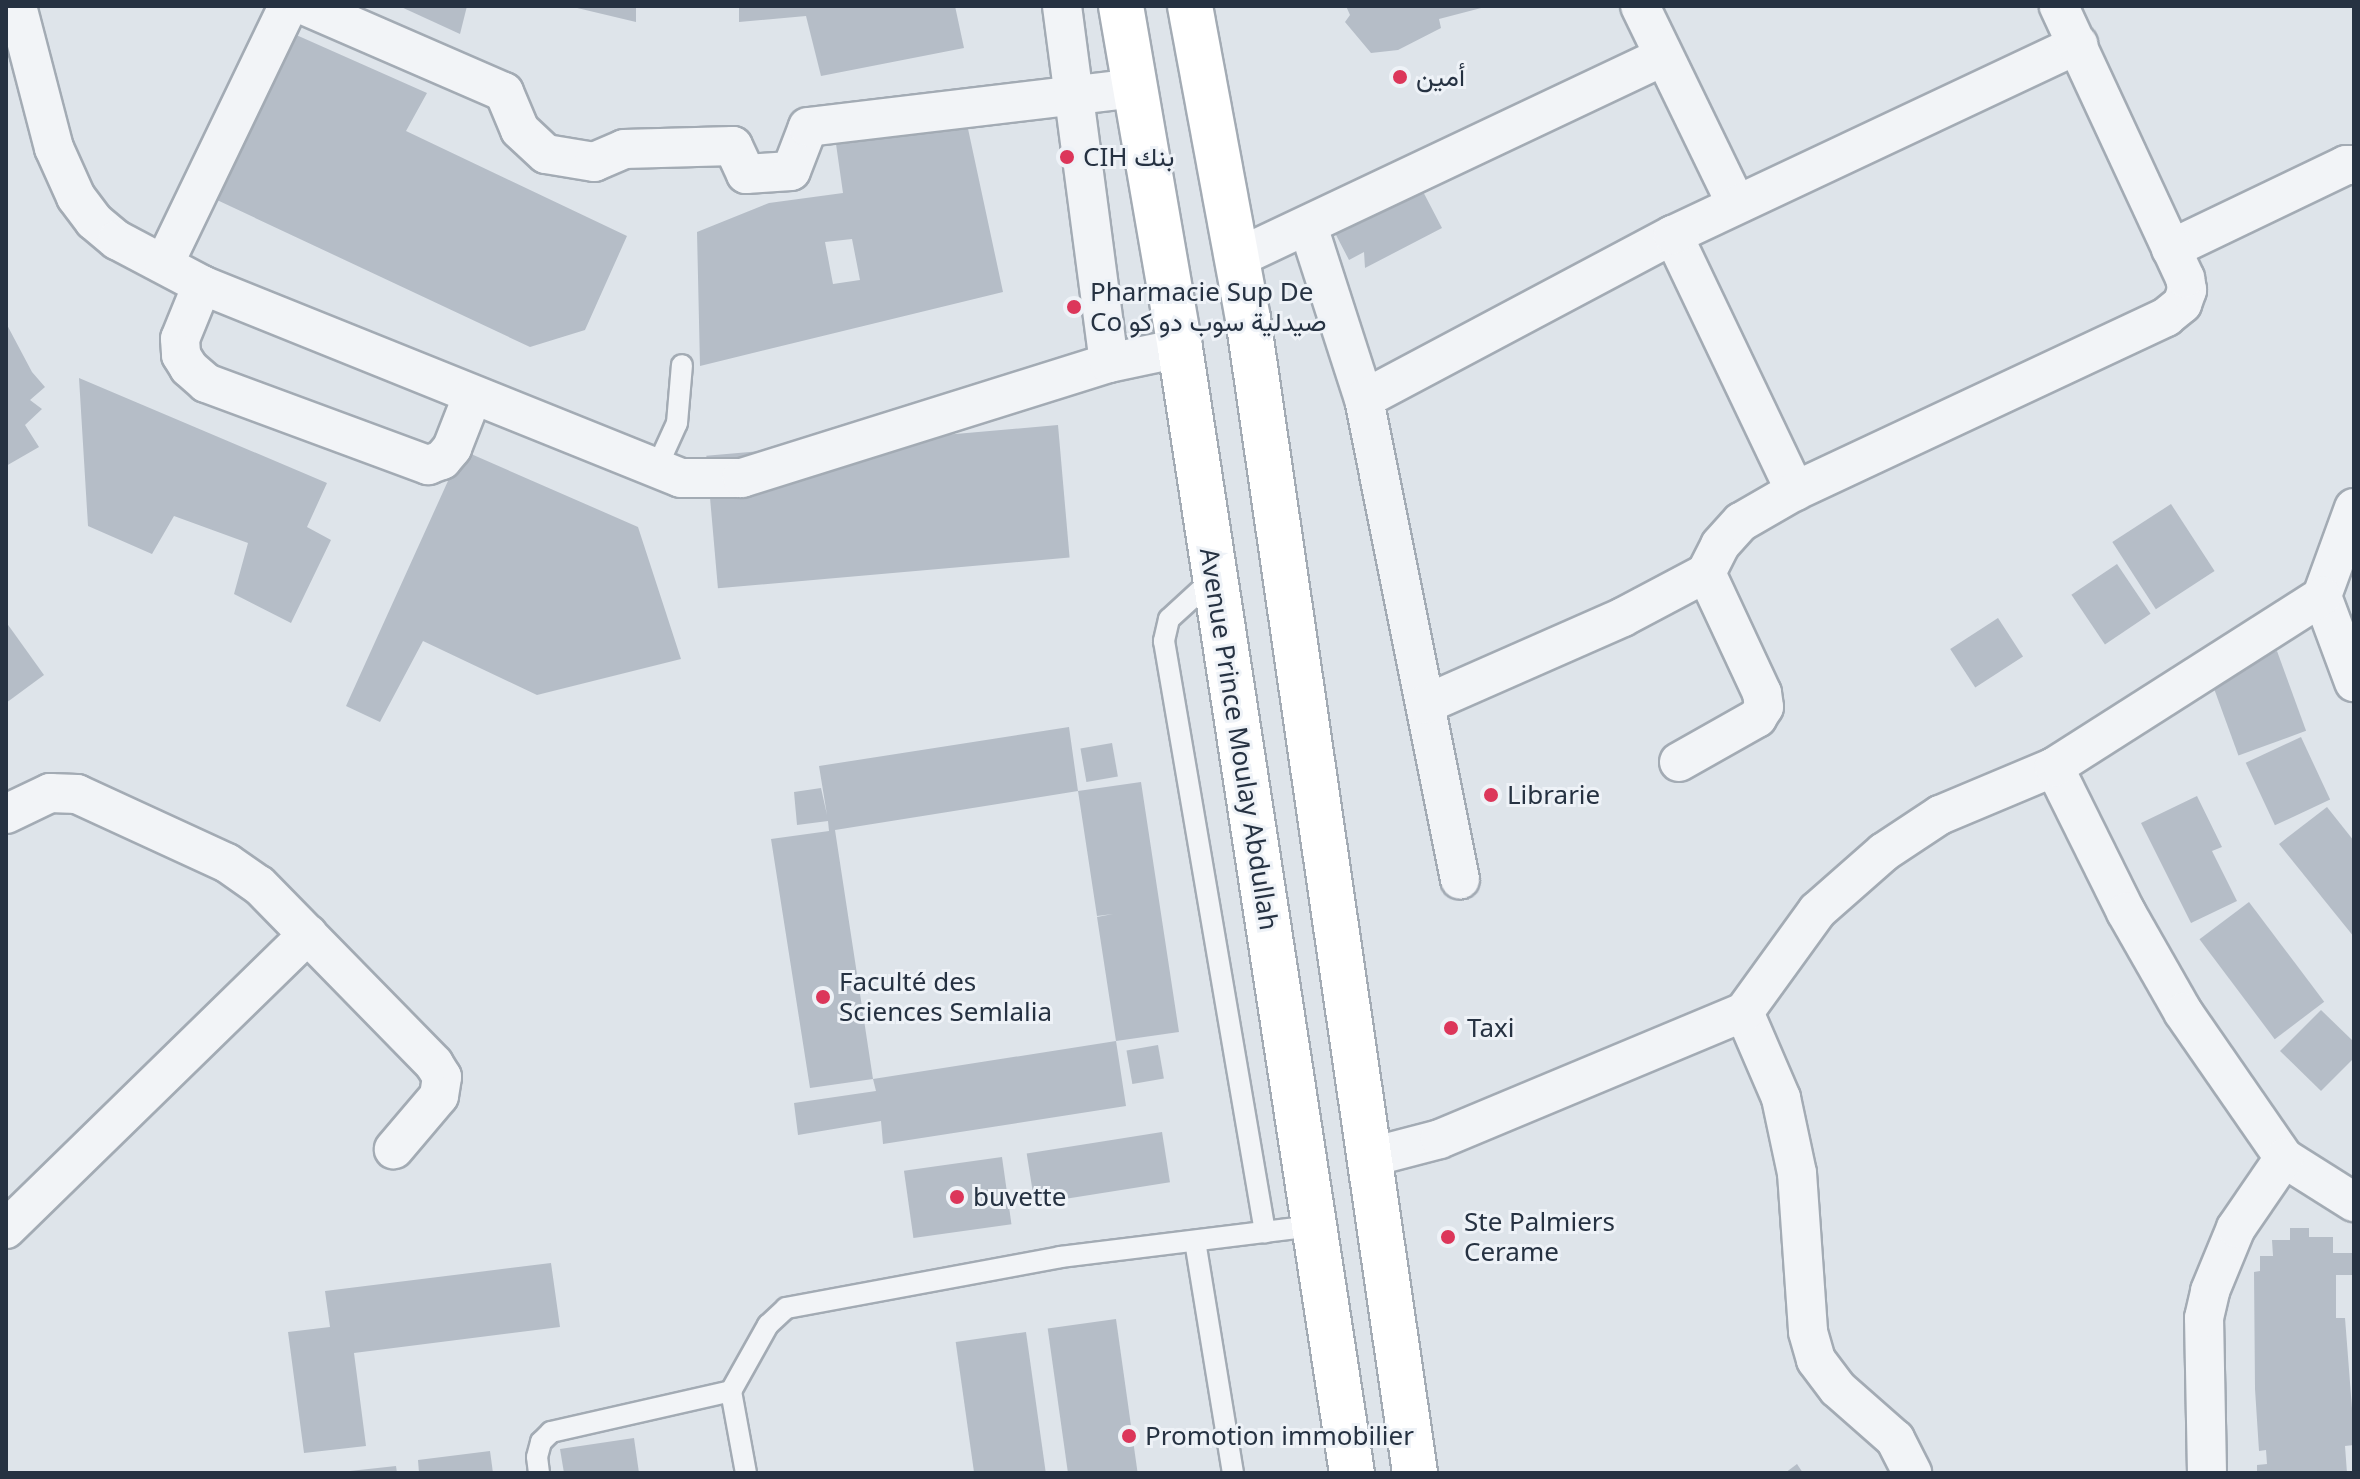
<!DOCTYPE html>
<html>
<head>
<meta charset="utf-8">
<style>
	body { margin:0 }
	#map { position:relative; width:2360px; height:1479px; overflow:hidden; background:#dee4ea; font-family:"Noto Sans",Vazirmatn,sans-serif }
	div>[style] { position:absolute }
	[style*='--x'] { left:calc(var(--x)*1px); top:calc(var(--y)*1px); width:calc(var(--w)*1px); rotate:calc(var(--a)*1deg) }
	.building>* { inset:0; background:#b5bdc7; transform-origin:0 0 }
	.roads { filter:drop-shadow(2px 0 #a3abb4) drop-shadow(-2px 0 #a3abb4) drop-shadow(0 2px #a3abb4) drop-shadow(0 -2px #a3abb4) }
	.lane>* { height:20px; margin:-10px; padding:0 10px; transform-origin:10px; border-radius:10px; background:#f2f4f7 }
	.street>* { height:38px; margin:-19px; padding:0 19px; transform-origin:19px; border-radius:19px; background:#f2f4f7 }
	.primary>* { height:44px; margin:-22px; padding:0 22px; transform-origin:22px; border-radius:22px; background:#fff }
	.dots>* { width:22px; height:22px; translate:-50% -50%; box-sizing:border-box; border:4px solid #eef2f7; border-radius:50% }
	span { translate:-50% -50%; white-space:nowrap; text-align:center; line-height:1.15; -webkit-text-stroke:6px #eef2f7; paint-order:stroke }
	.poi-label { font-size:26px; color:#263242 }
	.left { translate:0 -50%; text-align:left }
	.street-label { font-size:26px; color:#263242 }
	.frame { position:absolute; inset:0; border:8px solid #263242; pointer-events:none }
</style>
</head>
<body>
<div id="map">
	<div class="building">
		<i style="clip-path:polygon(399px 6px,467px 6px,460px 34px)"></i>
		<i style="clip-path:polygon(573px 6px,636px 6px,636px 22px,573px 7px)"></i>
		<i style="clip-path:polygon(739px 6px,955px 6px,964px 48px,821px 76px,806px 16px,739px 22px)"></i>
		<i style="clip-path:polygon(1346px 6px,1485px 6px,1485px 7px,1439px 19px,1441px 28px,1398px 50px,1371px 53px,1345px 22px,1350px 15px)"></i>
		<i style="clip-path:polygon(285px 30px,427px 93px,406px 131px,627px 236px,585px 330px,530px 347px,217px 200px)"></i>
		<i style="clip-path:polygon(evenodd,964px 110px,1003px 292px,700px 366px,697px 232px,769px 203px,843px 193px,833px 123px,964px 110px,852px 239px,860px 280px,833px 284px,825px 242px,852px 239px)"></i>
		<i style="clip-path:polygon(1417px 180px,1442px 228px,1365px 268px,1364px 252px,1349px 260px,1335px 233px)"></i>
		<i style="clip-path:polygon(6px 323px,32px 372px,45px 387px,30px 400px,42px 409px,25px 425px,39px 447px,6px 466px)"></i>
		<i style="clip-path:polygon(79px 378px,327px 483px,307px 527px,331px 540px,291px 623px,234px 594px,248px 543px,174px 516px,152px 554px,88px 526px)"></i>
		<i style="left:1058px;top:425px;width:133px;height:353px;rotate:85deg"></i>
		<i style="clip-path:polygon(462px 450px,638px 527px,681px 659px,537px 695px,423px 641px,380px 722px,346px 706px)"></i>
		<i style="left:2171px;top:504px;width:80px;height:70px;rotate:57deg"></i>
		<i style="left:2117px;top:564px;width:60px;height:55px;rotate:56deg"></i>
		<i style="left:1998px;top:618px;width:46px;height:57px;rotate:57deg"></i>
		<i style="clip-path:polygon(6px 622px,44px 675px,6px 703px)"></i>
		<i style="left:2277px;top:651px;width:85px;height:72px;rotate:70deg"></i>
		<i style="clip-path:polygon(1069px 727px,1078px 791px,1141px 782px,1179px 1032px,1116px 1041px,1097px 917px,1113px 914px,1097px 916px,1078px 791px,835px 830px,873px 1079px,810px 1088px,771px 839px,829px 831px,828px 821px,797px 825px,794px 792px,821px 788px,827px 815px,819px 766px)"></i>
		<i style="left:2301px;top:737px;width:69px;height:61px;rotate:65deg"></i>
		<i style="left:1112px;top:743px;width:34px;height:32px;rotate:80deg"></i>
		<i style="clip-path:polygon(2197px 796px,2222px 847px,2212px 851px,2237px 901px,2191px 923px,2141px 823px)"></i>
		<i style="clip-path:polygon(2327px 807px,2354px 841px,2354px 937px,2279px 844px)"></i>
		<i style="left:2249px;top:902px;width:125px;height:62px;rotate:53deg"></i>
		<i style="clip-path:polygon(2321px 1010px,2354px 1042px,2354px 1058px,2321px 1091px,2280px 1051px)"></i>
		<i style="clip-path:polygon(1116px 1041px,1126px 1106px,883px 1144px,881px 1121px,798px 1135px,794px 1103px,876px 1091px,873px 1079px)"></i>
		<i style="left:1158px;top:1045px;width:34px;height:32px;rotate:80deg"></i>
		<i style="left:1162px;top:1132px;width:51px;height:137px;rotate:81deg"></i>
		<i style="left:1002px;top:1157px;width:68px;height:99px;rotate:82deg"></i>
		<i style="clip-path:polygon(2290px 1228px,2309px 1228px,2309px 1237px,2333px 1237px,2333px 1253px,2354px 1253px,2354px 1275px,2336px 1275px,2336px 1318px,2345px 1318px,2354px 1434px,2354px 1445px,2345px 1446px,2347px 1473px,2257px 1473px,2257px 1465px,2267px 1464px,2266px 1450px,2259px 1451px,2255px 1389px,2254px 1272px,2260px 1271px,2260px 1256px,2273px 1256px,2272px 1240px,2290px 1240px)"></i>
		<i style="clip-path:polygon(551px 1263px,560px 1327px,354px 1353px,366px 1446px,304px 1453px,288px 1332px,330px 1327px,325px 1291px)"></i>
		<i style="left:1116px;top:1319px;width:155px;height:69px;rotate:82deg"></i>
		<i style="left:1026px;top:1332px;width:142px;height:71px;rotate:82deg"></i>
		<i style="clip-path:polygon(634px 1438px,639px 1473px,564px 1473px,560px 1449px)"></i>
		<i style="clip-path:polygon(490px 1451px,493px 1473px,419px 1473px,418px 1460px)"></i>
		<i style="clip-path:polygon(1797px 1464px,1803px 1473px,1785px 1473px)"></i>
		<i style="clip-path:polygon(396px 1466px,397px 1473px,351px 1473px,350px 1471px)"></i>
	</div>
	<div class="roads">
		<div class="lane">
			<i style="--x:657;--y:467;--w:48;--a:-65.6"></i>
			<i style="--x:677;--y:423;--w:58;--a:-85.1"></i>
			<i style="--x:1215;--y:577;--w:62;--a:137.6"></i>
			<i style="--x:1169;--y:619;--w:23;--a:103"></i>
			<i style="--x:1164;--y:641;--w:600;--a:80.3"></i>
			<i style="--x:1195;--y:1241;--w:235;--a:80.7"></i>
			<i style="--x:539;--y:1473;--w:16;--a:-97"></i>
			<i style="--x:537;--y:1457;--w:16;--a:-75"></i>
			<i style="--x:541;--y:1442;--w:14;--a:-45"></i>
			<i style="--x:551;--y:1432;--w:185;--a:-12.8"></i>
			<i style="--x:746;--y:1473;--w:83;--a:-100.4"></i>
			<i style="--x:731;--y:1391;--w:76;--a:-60.7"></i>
			<i style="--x:768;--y:1325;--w:25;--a:-43"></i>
			<i style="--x:786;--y:1308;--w:279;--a:-10.5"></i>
			<i style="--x:1060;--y:1257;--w:255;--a:-7"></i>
		</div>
		<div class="street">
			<i style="--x:17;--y:6;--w:147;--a:75.4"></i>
			<i style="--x:54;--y:148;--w:54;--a:65.8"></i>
			<i style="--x:76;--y:197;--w:30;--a:53"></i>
			<i style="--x:94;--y:221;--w:30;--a:40"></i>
			<i style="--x:117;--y:240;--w:96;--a:27.9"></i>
			<i style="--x:202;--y:285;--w:516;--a:21.95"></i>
			<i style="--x:681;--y:478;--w:61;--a:0"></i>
			<i style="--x:742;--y:478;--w:385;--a:-17.4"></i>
			<i style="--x:1109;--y:363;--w:73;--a:-11.9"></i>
			<i style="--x:306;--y:6;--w:216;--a:23.5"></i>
			<i style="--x:504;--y:92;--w:41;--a:67.2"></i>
			<i style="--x:520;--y:130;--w:35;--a:43"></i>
			<i style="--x:546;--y:154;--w:49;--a:9.5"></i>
			<i style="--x:594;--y:162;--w:33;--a:-23"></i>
			<i style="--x:624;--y:149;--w:109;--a:-1.6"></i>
			<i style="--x:733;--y:146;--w:31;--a:65"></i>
			<i style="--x:746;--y:174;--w:45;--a:-3.8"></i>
			<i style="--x:791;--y:171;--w:47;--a:-68.9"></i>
			<i style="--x:808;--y:127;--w:327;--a:-6.8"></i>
			<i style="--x:1062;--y:6;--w:360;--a:82.5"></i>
			<i style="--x:1640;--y:6;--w:220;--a:64.1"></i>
			<i style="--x:1308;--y:226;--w:182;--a:72.1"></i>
			<i style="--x:1364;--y:399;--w:490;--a:78.7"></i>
			<i style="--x:1673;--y:235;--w:284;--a:64.5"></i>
			<i style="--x:2171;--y:249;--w:194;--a:-25.6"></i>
			<i style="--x:2346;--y:165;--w:8;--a:0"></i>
			<i style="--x:1237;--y:258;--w:470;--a:-25.3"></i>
			<i style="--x:164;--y:264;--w:286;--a:-64.3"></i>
			<i style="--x:202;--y:285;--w:58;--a:112.2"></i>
			<i style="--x:180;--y:339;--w:16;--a:86"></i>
			<i style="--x:181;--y:355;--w:15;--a:58"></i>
			<i style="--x:189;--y:368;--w:23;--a:41"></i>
			<i style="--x:206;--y:383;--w:237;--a:20.3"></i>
			<i style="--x:428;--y:465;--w:15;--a:-20"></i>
			<i style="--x:442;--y:460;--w:16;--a:-50"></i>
			<i style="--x:452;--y:448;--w:55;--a:-68.6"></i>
			<i style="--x:1364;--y:399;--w:350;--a:-28"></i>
			<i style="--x:1673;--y:235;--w:448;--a:-25.2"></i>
			<i style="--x:2354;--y:508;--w:94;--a:110"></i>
			<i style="--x:2322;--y:596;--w:92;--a:69.6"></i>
			<i style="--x:1426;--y:704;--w:215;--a:-23.8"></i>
			<i style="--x:1623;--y:617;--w:94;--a:-27.9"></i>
			<i style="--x:1706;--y:573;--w:31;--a:-63"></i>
			<i style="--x:1720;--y:545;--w:31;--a:-48"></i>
			<i style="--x:1741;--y:522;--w:62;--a:-29.9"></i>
			<i style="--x:1795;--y:491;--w:410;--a:-25.1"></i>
			<i style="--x:2166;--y:317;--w:21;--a:-39"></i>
			<i style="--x:2182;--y:304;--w:15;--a:-70"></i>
			<i style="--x:2187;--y:290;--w:12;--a:-99"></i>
			<i style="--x:2185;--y:278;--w:300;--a:-114.9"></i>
			<i style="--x:1679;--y:762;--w:90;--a:-29.4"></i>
			<i style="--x:1757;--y:718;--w:13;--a:-58"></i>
			<i style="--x:1764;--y:707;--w:14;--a:-98"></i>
			<i style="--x:1762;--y:693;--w:132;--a:-115"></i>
			<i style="--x:2054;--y:767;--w:162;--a:63.6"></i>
			<i style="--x:2126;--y:912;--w:115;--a:60.3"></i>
			<i style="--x:2183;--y:1012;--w:178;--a:55.3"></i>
			<i style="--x:2284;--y:1158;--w:83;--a:32.2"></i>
			<i style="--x:6;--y:814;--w:49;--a:-25.5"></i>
			<i style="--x:50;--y:793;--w:27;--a:2"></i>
			<i style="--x:77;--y:794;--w:165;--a:24.7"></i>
			<i style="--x:227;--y:863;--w:39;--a:35"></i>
			<i style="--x:259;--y:885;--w:250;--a:45.6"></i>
			<i style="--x:434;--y:1064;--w:15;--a:58"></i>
			<i style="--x:442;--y:1077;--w:19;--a:99"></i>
			<i style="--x:439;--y:1096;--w:70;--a:130.3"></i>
			<i style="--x:1744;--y:1012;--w:94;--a:66.7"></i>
			<i style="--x:1781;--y:1098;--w:77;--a:78"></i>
			<i style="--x:1797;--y:1173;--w:159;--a:86"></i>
			<i style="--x:1808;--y:1332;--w:29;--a:74"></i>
			<i style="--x:1816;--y:1360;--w:36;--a:53"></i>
			<i style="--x:1838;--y:1389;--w:76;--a:41.3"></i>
			<i style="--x:1895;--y:1439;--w:38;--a:63"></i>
			<i style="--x:1367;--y:1158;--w:75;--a:-14.6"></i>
			<i style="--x:1440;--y:1139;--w:329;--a:-22.7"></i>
			<i style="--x:1744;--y:1012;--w:125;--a:-54.1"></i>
			<i style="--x:1817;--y:911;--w:89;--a:-41.4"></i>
			<i style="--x:1884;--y:852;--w:67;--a:-33.5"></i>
			<i style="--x:1940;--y:815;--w:124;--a:-22.8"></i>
			<i style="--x:2054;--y:767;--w:318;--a:-32.5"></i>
			<i style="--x:6;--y:1229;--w:422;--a:-44.3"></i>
			<i style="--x:2207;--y:1473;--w:155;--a:-91.1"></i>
			<i style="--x:2204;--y:1318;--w:28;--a:-77"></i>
			<i style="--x:2210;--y:1291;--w:68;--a:-67.6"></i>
			<i style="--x:2236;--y:1228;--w:85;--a:-55.6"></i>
		</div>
		<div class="primary">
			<i style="--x:1121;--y:6;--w:347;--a:80.2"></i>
			<i style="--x:1180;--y:348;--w:1138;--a:81.31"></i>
			<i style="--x:1190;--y:6;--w:317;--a:79.5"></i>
			<i style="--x:1248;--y:318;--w:1167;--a:81.77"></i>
		</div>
	</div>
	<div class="dots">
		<i style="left:1400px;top:77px;background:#dc365a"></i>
		<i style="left:1067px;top:157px;background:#dc365a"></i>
		<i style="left:1074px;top:307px;background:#dc365a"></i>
		<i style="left:1491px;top:795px;background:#dc365a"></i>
		<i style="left:823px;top:997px;background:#dc365a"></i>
		<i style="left:1451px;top:1028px;background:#dc365a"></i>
		<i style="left:957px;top:1197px;background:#dc365a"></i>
		<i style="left:1448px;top:1237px;background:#dc365a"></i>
		<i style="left:1129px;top:1436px;background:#dc365a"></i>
	</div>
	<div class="poi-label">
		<span class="left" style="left:1416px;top:77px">أمين</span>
		<span class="left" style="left:1083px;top:157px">CIH بنك</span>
		<span class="left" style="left:1090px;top:307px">Pharmacie Sup De<br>Co صيدلية سوب دو كو</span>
		<span class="left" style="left:1507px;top:795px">Librarie</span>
		<span class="left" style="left:839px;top:997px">Faculté des<br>Sciences Semlalia</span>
		<span class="left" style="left:1467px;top:1028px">Taxi</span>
		<span class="left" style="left:973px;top:1197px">buvette</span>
		<span class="left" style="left:1464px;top:1237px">Ste Palmiers<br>Cerame</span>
		<span class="left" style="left:1145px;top:1436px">Promotion immobilier</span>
	</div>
	<div class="street-label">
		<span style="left:1239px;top:739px;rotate:81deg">Avenue Prince Moulay Abdullah</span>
	</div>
	<div class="frame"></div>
</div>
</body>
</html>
